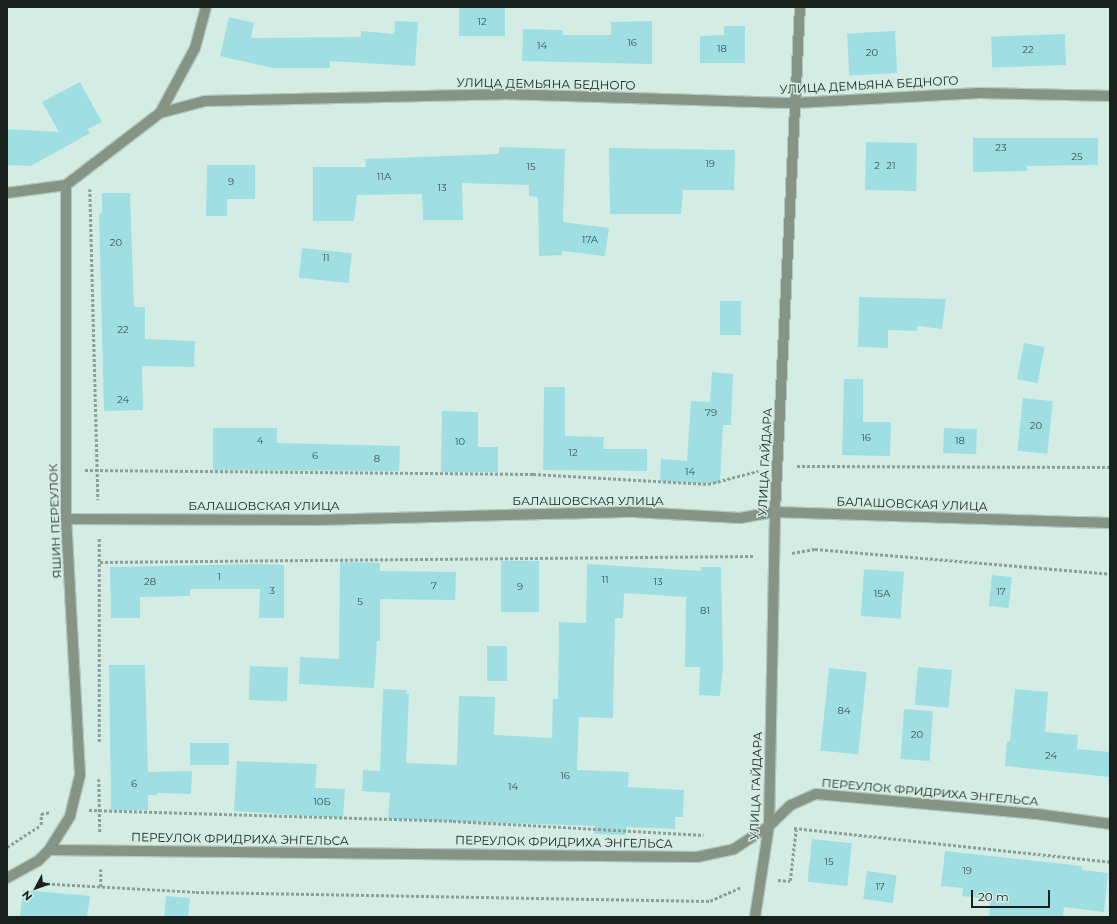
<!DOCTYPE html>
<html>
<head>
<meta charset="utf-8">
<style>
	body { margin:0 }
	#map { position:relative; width:1117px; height:924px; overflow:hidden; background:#d4ede4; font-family:Montserrat,sans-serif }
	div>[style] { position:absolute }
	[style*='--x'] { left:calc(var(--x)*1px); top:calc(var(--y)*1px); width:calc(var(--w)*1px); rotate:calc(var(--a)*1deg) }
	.building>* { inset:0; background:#9fdfe3; transform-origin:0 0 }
	.path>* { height:2.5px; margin-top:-1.25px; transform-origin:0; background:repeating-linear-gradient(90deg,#8c9f99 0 3px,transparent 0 5px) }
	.roads { filter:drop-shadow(1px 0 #b2c8c0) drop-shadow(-1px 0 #b2c8c0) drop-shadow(0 1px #b2c8c0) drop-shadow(0 -1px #b2c8c0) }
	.minor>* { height:10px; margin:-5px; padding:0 5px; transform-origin:5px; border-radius:5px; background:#859485 }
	span { translate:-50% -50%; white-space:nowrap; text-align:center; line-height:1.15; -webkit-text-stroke:3px #d4ede4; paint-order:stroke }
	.number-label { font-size:10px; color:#3a504f }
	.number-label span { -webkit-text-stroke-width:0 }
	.street-label { font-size:12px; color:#18211e }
	.frame { position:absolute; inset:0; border:8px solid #18211e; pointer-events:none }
	.north { position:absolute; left:16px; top:868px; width:40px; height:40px; -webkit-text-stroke:3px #d4ede4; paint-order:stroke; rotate:229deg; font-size:11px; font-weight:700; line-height:16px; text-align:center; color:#18211e }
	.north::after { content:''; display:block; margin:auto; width:14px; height:18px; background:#18211e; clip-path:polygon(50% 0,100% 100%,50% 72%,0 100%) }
	.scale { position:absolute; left:971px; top:890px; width:79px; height:18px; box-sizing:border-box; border:2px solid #18211e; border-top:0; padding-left:5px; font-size:12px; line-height:14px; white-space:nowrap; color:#18211e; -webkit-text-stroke:3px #d4ede4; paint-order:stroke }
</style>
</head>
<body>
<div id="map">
	<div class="building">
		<i style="left:459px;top:8px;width:46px;height:28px"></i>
		<i style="clip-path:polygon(229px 17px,254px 23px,251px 38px,361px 37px,361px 31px,394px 34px,395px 21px,418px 22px,415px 66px,330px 61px,330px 68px,273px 68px,220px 56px)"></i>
		<i style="clip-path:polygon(652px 21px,652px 64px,522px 61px,523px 29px,563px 30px,563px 35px,611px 35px,611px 22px)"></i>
		<i style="clip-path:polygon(724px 26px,745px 26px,745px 63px,700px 63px,700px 36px,724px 35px)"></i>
		<i style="left:895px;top:31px;width:42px;height:48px;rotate:87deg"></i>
		<i style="left:1065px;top:34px;width:31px;height:74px;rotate:88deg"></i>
		<i style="clip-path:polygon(80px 82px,102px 122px,88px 129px,90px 133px,31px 166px,7px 165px,7px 129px,59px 132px,42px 102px)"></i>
		<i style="clip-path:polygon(973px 138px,1098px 138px,1098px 165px,1027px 166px,1027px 171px,973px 172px)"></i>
		<i style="left:866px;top:142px;width:51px;height:48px;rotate:1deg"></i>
		<i style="clip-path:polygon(499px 147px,565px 149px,563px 222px,609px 228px,605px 256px,562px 251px,562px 255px,539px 256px,538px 197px,529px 196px,529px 185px,462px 183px,463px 220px,423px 220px,422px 194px,357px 195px,354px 221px,313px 221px,313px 167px,366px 167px,365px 159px,499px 154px)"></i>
		<i style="clip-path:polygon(609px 148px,735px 150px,734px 190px,683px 190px,681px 214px,610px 214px)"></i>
		<i style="clip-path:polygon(207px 165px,255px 165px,255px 199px,227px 199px,227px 216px,206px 216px)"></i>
		<i style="clip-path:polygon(102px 193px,130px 193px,134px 307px,145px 307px,145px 339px,195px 341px,194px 367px,142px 366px,143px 410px,104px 411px,99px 214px,102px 213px)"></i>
		<i style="left:302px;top:248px;width:50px;height:30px;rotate:6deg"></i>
		<i style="clip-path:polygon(859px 297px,946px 299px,942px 329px,917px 326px,917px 331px,888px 330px,888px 348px,858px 347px)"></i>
		<i style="left:720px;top:301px;width:21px;height:34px"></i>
		<i style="left:1024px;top:343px;width:21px;height:37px;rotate:11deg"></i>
		<i style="clip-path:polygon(712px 372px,733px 374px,731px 425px,723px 425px,720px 484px,660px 481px,661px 459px,687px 461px,691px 401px,710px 402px)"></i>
		<i style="clip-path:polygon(844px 379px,863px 379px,863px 422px,891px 422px,890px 456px,842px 455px)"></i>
		<i style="clip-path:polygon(544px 387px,565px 387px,565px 436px,604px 437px,603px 449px,647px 449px,647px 471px,543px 470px)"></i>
		<i style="left:1023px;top:398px;width:30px;height:53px;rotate:6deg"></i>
		<i style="clip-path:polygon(442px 411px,478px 412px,478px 447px,498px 447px,498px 472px,441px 472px)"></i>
		<i style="clip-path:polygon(213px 428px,277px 428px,277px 443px,400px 446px,399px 471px,213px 470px)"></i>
		<i style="left:944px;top:428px;width:33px;height:25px;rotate:2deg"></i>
		<i style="left:501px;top:561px;width:38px;height:51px"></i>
		<i style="clip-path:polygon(340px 562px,380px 563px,380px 571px,456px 572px,455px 600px,380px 599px,380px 641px,377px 641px,374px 688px,299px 684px,300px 657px,339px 659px)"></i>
		<i style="clip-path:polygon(260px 564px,284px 565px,284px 618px,259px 618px,260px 589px,190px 589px,190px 596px,140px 597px,140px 618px,111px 618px,110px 567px)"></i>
		<i style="clip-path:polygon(587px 564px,701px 571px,701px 567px,721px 567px,723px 667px,720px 696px,699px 695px,700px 667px,685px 667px,686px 597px,624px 593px,623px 618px,615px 618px,613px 718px,579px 717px,577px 770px,629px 772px,628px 787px,684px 790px,683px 817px,675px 817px,675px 829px,627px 827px,626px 835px,594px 834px,595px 826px,388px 819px,390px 793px,362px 791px,363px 770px,380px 771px,383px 689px,406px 690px,406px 694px,409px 694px,406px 763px,457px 765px,459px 696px,495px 697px,494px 735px,552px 738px,553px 699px,558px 699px,559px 622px,586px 623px)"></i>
		<i style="left:864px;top:569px;width:40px;height:47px;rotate:4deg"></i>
		<i style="left:992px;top:575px;width:20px;height:31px;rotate:6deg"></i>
		<i style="left:487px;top:646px;width:20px;height:35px"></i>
		<i style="clip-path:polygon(109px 665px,145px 665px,148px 772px,192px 771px,191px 794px,157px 793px,157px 795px,148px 795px,148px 810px,111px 810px)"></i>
		<i style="left:250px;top:666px;width:38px;height:34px;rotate:2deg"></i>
		<i style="left:918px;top:667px;width:34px;height:38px;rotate:5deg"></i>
		<i style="left:829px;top:668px;width:38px;height:83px;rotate:6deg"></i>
		<i style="clip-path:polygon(1015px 689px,1048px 692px,1045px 732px,1078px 735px,1077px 749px,1110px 752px,1110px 777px,1005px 766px,1007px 741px,1010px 741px)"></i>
		<i style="left:904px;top:709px;width:29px;height:50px;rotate:4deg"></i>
		<i style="left:190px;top:743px;width:39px;height:22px"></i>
		<i style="clip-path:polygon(237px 761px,317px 764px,315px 788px,345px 789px,343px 818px,234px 811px)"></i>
		<i style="left:812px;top:839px;width:40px;height:43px;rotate:6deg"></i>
		<i style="clip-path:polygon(945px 851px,1082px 866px,1082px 870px,1108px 873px,1104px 912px,1064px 907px,1063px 917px,989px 917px,991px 899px,962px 896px,963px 888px,941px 886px)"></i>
		<i style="left:867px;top:871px;width:30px;height:28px;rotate:8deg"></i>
		<i style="clip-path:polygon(23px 890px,90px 896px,87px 917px,20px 917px)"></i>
		<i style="left:166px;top:896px;width:24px;height:21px;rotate:5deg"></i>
	</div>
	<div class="path">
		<i style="--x:90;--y:189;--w:311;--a:88.5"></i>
		<i style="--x:797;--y:466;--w:313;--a:0.2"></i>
		<i style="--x:85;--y:470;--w:448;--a:0.5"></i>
		<i style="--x:533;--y:474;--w:175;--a:3.3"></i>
		<i style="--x:708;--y:484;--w:52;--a:-14.6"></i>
		<i style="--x:792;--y:553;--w:23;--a:-10"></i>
		<i style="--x:815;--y:549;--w:296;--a:4.8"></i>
		<i style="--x:100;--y:562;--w:655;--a:-0.52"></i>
		<i style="--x:99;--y:742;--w:205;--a:-90"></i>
		<i style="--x:99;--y:779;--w:53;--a:88.9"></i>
		<i style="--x:89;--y:810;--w:364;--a:1.7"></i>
		<i style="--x:453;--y:821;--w:251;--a:3.2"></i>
		<i style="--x:794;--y:828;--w:318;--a:6.1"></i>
		<i style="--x:7;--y:847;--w:40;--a:-32.9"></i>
		<i style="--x:41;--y:825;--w:11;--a:-90"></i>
		<i style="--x:41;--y:814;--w:10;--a:-11"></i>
		<i style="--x:101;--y:869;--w:18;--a:90"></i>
		<i style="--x:778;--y:880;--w:12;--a:5"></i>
		<i style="--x:790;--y:881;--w:52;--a:-83.4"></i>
		<i style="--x:37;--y:883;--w:159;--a:3.2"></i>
		<i style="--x:196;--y:892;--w:514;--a:1"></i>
		<i style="--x:710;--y:901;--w:34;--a:-24"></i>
	</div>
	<div class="roads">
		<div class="minor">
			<i style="--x:160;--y:113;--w:74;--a:-61.7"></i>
			<i style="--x:195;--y:48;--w:42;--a:-75"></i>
			<i style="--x:7;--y:193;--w:60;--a:-7.7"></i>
			<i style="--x:66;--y:185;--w:118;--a:-37.5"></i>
			<i style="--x:160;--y:113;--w:47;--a:-14.9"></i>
			<i style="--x:205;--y:101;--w:298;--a:-1.3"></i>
			<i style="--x:503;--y:94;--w:292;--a:1.8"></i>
			<i style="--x:795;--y:103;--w:185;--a:-3.1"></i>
			<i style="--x:980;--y:93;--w:130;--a:1.3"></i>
			<i style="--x:66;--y:519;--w:252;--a:0.2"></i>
			<i style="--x:318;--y:520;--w:316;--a:-1.5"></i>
			<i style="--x:634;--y:512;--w:106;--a:3.2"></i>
			<i style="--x:740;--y:518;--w:36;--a:-10"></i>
			<i style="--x:775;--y:512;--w:335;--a:1.9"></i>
			<i style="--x:49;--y:850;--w:40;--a:-58"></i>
			<i style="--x:70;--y:816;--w:42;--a:-76.3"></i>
			<i style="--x:80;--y:775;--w:256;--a:-93.1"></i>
			<i style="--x:66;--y:519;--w:334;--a:-90"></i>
			<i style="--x:7;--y:878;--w:35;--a:-29"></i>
			<i style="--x:38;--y:861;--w:16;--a:-45"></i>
			<i style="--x:49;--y:850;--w:648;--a:0.62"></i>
			<i style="--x:697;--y:857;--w:38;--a:-12"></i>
			<i style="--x:734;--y:849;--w:42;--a:-33.3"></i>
			<i style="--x:769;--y:826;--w:30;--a:-44"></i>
			<i style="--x:791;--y:805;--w:27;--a:-24"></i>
			<i style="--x:816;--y:794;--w:222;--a:5.2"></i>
			<i style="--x:1037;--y:814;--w:74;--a:7.8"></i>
			<i style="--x:755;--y:917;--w:92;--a:-81.3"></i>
			<i style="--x:769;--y:826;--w:314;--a:-88.9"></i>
			<i style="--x:775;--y:512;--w:506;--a:-87.17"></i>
		</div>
	</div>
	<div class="number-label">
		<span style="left:482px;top:22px">12</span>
		<span style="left:632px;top:43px">16</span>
		<span style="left:542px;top:46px">14</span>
		<span style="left:722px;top:49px">18</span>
		<span style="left:1028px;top:50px">22</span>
		<span style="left:872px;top:53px">20</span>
		<span style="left:1001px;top:148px">23</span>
		<span style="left:1077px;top:157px">25</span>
		<span style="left:710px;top:164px">19</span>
		<span style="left:877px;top:166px">2</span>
		<span style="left:891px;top:166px">21</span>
		<span style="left:531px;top:167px">15</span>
		<span style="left:384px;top:177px">11А</span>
		<span style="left:231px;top:182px">9</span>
		<span style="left:442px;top:188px">13</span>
		<span style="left:590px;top:240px">17А</span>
		<span style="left:116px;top:243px">20</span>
		<span style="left:326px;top:258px">11</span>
		<span style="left:123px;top:330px">22</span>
		<span style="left:123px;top:400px">24</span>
		<span style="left:711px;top:413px">79</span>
		<span style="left:1036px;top:426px">20</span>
		<span style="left:866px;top:438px">16</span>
		<span style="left:260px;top:441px">4</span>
		<span style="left:960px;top:441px">18</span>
		<span style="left:460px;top:442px">10</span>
		<span style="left:573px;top:453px">12</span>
		<span style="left:315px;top:456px">6</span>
		<span style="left:377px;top:459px">8</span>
		<span style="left:690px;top:472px">14</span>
		<span style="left:219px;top:577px">1</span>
		<span style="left:605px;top:580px">11</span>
		<span style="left:150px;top:582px">28</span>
		<span style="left:658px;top:582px">13</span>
		<span style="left:434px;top:586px">7</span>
		<span style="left:520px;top:587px">9</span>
		<span style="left:272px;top:591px">3</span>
		<span style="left:1001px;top:592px">17</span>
		<span style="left:882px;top:594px">15А</span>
		<span style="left:360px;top:602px">5</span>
		<span style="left:705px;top:611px">81</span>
		<span style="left:844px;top:711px">84</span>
		<span style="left:917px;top:735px">20</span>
		<span style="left:1051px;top:756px">24</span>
		<span style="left:565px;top:776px">16</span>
		<span style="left:134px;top:784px">6</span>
		<span style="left:513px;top:787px">14</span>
		<span style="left:322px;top:802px">10Б</span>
		<span style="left:829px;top:862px">15</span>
		<span style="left:967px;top:871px">19</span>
		<span style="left:880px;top:887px">17</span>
	</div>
	<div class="street-label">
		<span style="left:546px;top:84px;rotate:1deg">УЛИЦА ДЕМЬЯНА БЕДНОГО</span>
		<span style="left:869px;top:85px;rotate:-3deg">УЛИЦА ДЕМЬЯНА БЕДНОГО</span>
		<span style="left:765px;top:462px;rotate:-87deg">УЛИЦА ГАЙДАРА</span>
		<span style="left:588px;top:501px">БАЛАШОВСКАЯ УЛИЦА</span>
		<span style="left:912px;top:504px;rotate:2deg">БАЛАШОВСКАЯ УЛИЦА</span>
		<span style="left:264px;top:506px">БАЛАШОВСКАЯ УЛИЦА</span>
		<span style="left:55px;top:521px;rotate:-92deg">ЯШИН ПЕРЕУЛОК</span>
		<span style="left:756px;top:786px;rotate:-88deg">УЛИЦА ГАЙДАРА</span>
		<span style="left:930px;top:792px;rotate:5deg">ПЕРЕУЛОК ФРИДРИХА ЭНГЕЛЬСА</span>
		<span style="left:240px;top:839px;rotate:1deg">ПЕРЕУЛОК ФРИДРИХА ЭНГЕЛЬСА</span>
		<span style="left:564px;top:842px;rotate:1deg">ПЕРЕУЛОК ФРИДРИХА ЭНГЕЛЬСА</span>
	</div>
	<div class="frame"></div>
	<div class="north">N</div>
	<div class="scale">20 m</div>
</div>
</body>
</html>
